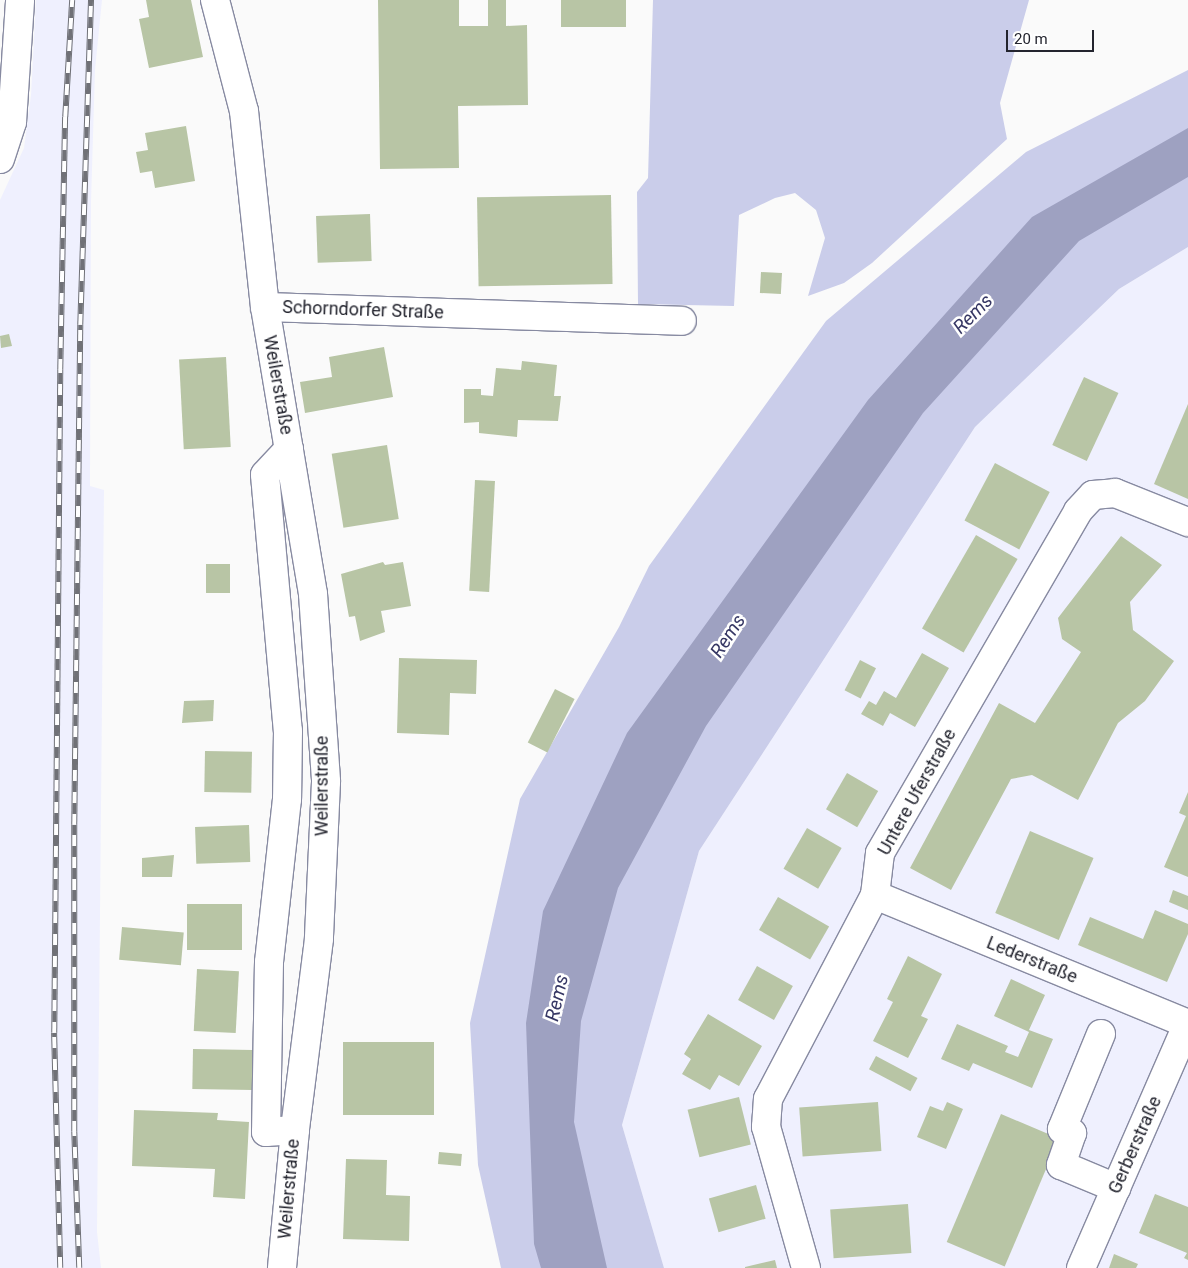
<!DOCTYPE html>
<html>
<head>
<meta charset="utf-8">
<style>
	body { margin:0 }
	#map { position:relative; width:1188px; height:1268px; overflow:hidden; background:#fafafa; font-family:Roboto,sans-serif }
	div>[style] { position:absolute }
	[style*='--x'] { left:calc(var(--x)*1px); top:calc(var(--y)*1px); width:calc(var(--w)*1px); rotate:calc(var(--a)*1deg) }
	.built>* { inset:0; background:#eff0fe }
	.green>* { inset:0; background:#cacdea }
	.water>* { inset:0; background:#9ea1c1 }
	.building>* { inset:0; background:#b8c5a5; transform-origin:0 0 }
	.roads { filter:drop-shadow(1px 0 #878aa1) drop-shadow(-1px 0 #878aa1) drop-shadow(0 1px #878aa1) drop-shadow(0 -1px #878aa1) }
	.minor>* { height:28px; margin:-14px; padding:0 14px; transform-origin:14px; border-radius:14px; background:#fff }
	.rail>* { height:5.5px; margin-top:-2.75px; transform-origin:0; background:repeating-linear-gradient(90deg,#fff 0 11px,#707177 0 22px); box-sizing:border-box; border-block:1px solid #707177 }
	span { translate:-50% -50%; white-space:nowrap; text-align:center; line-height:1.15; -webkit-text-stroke:5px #fff; paint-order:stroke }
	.street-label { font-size:18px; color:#23242e }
	.water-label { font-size:19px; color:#363764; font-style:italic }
	.scale { position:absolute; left:1006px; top:30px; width:88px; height:22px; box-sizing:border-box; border:2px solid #23242e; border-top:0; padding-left:6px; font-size:15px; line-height:18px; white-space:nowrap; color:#23242e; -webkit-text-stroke:4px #fff; paint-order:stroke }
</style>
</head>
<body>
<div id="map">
	<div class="built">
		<i style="clip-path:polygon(36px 0,102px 0,95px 70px,91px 202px,90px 486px,104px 490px,97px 1232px,101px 1268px,0 1268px,0 200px,24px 148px,31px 95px)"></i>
		<i style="clip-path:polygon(1188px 247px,1188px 1268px,664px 1268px,622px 1125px,699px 851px,975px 427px,1119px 289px)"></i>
	</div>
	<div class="green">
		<i style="clip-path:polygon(653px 0,1029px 0,1000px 103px,1007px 139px,872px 263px,844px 283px,808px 296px,825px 238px,816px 210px,795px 193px,775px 198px,739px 215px,734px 306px,638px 304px,637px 192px,648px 178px)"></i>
		<i style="clip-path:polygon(1188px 70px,1188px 247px,1119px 289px,975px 427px,699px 851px,622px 1125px,664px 1268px,501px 1268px,478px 1165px,470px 1023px,520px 799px,619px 627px,649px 566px,826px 321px,1026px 152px)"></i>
	</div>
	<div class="water">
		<i style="clip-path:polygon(1188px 128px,1188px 177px,1079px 241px,923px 413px,706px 726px,618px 888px,581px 1021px,574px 1122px,607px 1268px,541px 1268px,534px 1244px,526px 1023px,543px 911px,627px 733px,868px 400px,1032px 217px)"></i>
	</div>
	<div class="building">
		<i style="clip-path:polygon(146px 0,191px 0,203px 57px,149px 68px,139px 19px,149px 17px)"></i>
		<i style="clip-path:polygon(378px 0,459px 0,459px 26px,488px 26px,488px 0,506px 0,506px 26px,527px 25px,528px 105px,458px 106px,459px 168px,380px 169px)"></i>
		<i style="left:561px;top:0;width:65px;height:27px"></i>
		<i style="clip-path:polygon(186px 126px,195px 181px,155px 188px,152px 171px,140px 173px,136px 152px,148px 150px,145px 133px)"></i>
		<i style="left:611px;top:195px;width:89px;height:134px;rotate:89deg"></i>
		<i style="left:370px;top:214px;width:47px;height:54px;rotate:88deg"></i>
		<i style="left:761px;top:272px;width:21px;height:21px;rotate:3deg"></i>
		<i style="clip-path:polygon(9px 334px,12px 346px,1px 348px,0 336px)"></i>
		<i style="clip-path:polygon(384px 347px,393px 397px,305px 413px,300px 382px,332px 377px,329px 357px)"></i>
		<i style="left:226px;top:357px;width:90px;height:47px;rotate:87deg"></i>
		<i style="clip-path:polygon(522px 361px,557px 365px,554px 396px,561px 396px,558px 421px,518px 420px,517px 437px,479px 433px,479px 422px,464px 423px,464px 389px,481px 389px,481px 395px,493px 396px,496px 368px,521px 370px)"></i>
		<i style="left:1084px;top:377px;width:38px;height:75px;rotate:25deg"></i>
		<i style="clip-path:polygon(1188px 404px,1188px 499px,1154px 484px)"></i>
		<i style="left:387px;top:445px;width:75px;height:56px;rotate:81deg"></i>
		<i style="left:995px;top:463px;width:62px;height:65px;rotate:28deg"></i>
		<i style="left:475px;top:480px;width:20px;height:111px;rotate:3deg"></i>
		<i style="left:976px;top:535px;width:48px;height:108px;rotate:30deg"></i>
		<i style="clip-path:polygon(1121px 536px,1162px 565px,1130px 602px,1133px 630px,1174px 661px,1145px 701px,1118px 723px,1078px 800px,1032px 775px,1011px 779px,951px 890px,910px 868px,999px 703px,1035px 723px,1081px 652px,1062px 639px,1058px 618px)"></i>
		<i style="clip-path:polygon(383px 562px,385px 565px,403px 562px,411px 606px,381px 611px,385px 632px,360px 641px,355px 616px,349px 617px,341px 574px)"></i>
		<i style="left:206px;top:564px;width:24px;height:29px"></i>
		<i style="clip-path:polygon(922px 653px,949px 668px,915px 727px,890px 713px,883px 726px,861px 714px,869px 701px,876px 705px,884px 691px,896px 698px)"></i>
		<i style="clip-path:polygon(399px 658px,477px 660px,476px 694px,450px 693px,449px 735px,397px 733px)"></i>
		<i style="left:860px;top:660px;width:18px;height:34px;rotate:27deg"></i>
		<i style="left:555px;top:689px;width:22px;height:60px;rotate:27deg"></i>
		<i style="clip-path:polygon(214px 700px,213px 721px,182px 723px,184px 701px)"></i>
		<i style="left:205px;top:751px;width:47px;height:41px;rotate:1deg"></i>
		<i style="left:847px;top:773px;width:36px;height:42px;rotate:30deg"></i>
		<i style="clip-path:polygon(1188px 792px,1188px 877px,1164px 867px,1186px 816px,1179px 813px)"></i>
		<i style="left:249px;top:825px;width:37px;height:54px;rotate:88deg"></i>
		<i style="left:807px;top:828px;width:40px;height:47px;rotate:30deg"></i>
		<i style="left:1030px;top:831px;width:69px;height:89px;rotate:23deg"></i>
		<i style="clip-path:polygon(174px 855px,172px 877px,142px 877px,142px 858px)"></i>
		<i style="clip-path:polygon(1173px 890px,1188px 896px,1188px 910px,1169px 902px)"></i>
		<i style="left:778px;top:897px;width:59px;height:38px;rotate:30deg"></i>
		<i style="left:187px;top:904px;width:55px;height:46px"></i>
		<i style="clip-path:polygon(1155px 910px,1188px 924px,1188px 934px,1167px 982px,1078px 945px,1090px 917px,1143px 939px)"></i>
		<i style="left:122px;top:927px;width:62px;height:33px;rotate:5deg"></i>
		<i style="clip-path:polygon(908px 956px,942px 974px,921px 1016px,928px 1019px,908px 1058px,873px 1041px,893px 1002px,887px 999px)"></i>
		<i style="left:757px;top:966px;width:41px;height:39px;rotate:29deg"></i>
		<i style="left:197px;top:969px;width:42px;height:62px;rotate:3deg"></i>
		<i style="clip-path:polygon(1011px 979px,1045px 995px,1029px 1030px,1053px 1039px,1032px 1088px,973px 1063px,969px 1071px,941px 1059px,957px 1024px,1008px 1046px,1005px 1052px,1018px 1057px,1029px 1032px,994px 1016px)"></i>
		<i style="clip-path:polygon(708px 1014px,762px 1046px,739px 1086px,719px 1075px,710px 1090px,682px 1074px,691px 1059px,684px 1054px)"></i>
		<i style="left:343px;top:1042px;width:91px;height:73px"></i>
		<i style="left:193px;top:1049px;width:60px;height:40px;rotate:1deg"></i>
		<i style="left:876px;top:1056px;width:47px;height:15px;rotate:28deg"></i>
		<i style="left:739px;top:1097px;width:49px;height:53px;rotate:76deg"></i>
		<i style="left:878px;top:1102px;width:49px;height:79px;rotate:86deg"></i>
		<i style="clip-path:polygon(947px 1102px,963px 1109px,946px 1149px,917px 1137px,930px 1106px,943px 1111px)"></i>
		<i style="clip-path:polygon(134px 1110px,218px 1113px,217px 1120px,249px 1122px,245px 1199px,213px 1197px,215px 1169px,132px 1166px)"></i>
		<i style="left:1001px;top:1114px;width:63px;height:139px;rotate:23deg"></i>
		<i style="left:439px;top:1152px;width:23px;height:12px;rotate:5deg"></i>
		<i style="clip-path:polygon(346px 1159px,387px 1160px,386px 1195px,410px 1196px,409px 1241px,343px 1239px)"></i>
		<i style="left:756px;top:1185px;width:35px;height:49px;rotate:74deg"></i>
		<i style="clip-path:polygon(1155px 1194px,1188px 1207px,1188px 1260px,1184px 1258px,1187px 1253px,1139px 1233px)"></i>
		<i style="left:908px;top:1204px;width:49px;height:78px;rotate:86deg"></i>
		<i style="clip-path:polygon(1114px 1254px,1138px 1264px,1136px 1268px,1109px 1268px)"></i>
		<i style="clip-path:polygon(775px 1260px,777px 1268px,745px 1268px,745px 1267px)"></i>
	</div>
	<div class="roads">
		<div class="minor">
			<i style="--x:215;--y:0;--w:115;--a:75.4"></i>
			<i style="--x:244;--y:111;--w:197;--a:83.9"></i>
			<i style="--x:265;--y:307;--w:291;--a:80.5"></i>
			<i style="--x:313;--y:594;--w:188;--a:86"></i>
			<i style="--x:326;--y:782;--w:157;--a:92.6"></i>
			<i style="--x:319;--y:939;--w:193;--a:97.2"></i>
			<i style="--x:295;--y:1130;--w:139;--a:95.4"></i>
			<i style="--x:0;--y:159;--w:39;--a:-72"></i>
			<i style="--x:12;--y:122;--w:122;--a:-86.2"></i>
			<i style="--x:265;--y:307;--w:417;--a:1.9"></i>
			<i style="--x:289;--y:449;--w:35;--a:133"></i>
			<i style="--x:265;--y:475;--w:257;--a:84.9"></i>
			<i style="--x:288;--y:731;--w:68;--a:90.8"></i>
			<i style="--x:287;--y:799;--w:164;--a:96.3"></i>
			<i style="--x:269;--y:962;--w:170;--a:91"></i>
			<i style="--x:266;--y:1132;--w:29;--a:-4"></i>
			<i style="--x:875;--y:895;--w:339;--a:22.4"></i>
			<i style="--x:1101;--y:1034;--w:103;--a:112.3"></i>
			<i style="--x:1062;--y:1129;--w:11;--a:22"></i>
			<i style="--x:1072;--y:1133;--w:34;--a:109"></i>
			<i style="--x:1061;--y:1165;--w:60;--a:22.7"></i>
			<i style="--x:806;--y:1268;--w:147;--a:-105.8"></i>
			<i style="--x:766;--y:1127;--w:28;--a:-86"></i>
			<i style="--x:768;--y:1099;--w:230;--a:-62.3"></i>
			<i style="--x:875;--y:895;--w:42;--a:-83.2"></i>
			<i style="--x:880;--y:853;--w:395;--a:-59.9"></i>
			<i style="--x:1078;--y:511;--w:22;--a:-47"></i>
			<i style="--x:1093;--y:495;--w:22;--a:-5"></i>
			<i style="--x:1115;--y:493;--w:79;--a:21.7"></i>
			<i style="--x:1081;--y:1268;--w:267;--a:-66.4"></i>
		</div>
	</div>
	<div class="rail">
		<i style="--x:60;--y:1268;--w:235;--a:-91.5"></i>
		<i style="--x:54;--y:1033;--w:663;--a:-89.48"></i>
		<i style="--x:60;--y:370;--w:253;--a:-88.9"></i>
		<i style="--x:65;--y:117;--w:117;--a:-86.6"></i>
		<i style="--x:79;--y:1268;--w:136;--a:-92.1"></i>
		<i style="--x:74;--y:1132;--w:307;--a:-90"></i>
		<i style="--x:74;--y:825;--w:500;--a:-89.31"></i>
		<i style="--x:80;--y:325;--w:325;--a:-88.1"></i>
	</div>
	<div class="street-label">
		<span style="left:363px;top:310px;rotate:2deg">Schorndorfer Straße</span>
		<span style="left:278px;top:385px;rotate:80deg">Weilerstraße</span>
		<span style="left:322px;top:786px;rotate:-90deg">Weilerstraße</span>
		<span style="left:917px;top:792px;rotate:-61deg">Untere Uferstraße</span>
		<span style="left:1032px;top:960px;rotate:22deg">Lederstraße</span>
		<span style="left:1135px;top:1145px;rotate:-66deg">Gerberstraße</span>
		<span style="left:289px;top:1189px;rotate:-85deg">Weilerstraße</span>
	</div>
	<div class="water-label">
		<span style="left:973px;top:314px;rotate:-45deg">Rems</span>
		<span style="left:728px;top:636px;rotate:-57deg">Rems</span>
		<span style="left:557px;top:998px;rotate:-77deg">Rems</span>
	</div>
	<div class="scale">20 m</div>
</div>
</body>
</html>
